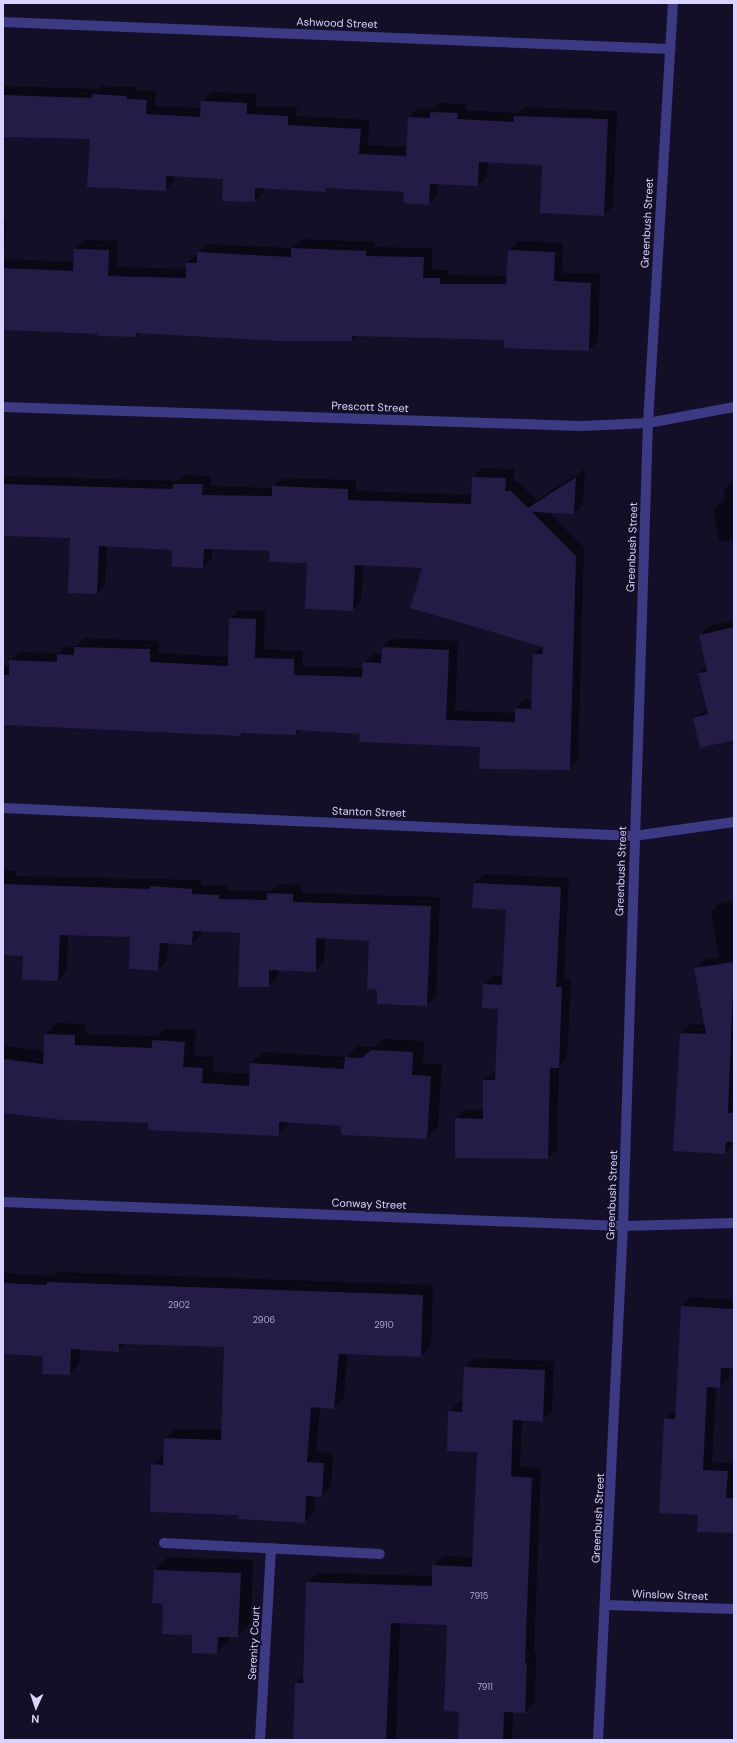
<!DOCTYPE html>
<html>
<head>
<meta charset="utf-8">
<style>
	body { margin:0 }
	#map { position:relative; width:737px; height:1743px; overflow:hidden; background:#130f26; font-family:"DM Sans",sans-serif }
	div>[style] { position:absolute }
	[style*='--x'] { left:calc(var(--x)*1px); top:calc(var(--y)*1px); width:calc(var(--w)*1px); rotate:calc(var(--a)*1deg) }
	.shadow>* { inset:0; background:#0007 }
	.building>* { inset:0; background:#241b47 }
	.minor>* { height:10px; margin:-5px; padding:0 5px; transform-origin:5px; border-radius:5px; background:#3d3a85 }
	span { translate:-50% -50%; white-space:nowrap; text-align:center; line-height:1.15; -webkit-text-stroke:3.5px #130f26; paint-order:stroke }
	.number-label { font-size:9px; color:#aca6d1 }
	.number-label span { -webkit-text-stroke-width:0 }
	.street-label { font-size:11px; color:#d9d4ff }
	.frame { position:absolute; inset:0; border:4px solid #d9d4ff; pointer-events:none }
	.north { position:absolute; left:16px; top:1687px; width:40px; height:40px; -webkit-text-stroke:3px #130f26; paint-order:stroke; rotate:183deg; font-size:11px; font-weight:700; line-height:16px; text-align:center; color:#d9d4ff }
	.north::after { content:''; display:block; margin:auto; width:14px; height:18px; background:#d9d4ff; clip-path:polygon(50% 0,100% 100%,50% 72%,0 100%) }
</style>
</head>
<body>
<div id="map">
	<div class="shadow">
		<i style="clip-path:polygon(3px 86px,99px 89px,102px 86px,135px 87px,136px 91px,156px 91px,155px 106px,201px 108px,202px 102px,211px 92px,256px 94px,256px 106px,297px 107px,296px 116px,369px 120px,368px 145px,407px 147px,409px 117px,418px 108px,434px 109px,440px 103px,466px 104px,466px 110px,518px 113px,524px 107px,617px 111px,613px 206px,604px 215px,543px 164px,488px 161px,487px 176px,478px 185px,438px 183px,437px 195px,428px 204px,405px 191px,330px 187px,325px 191px,264px 188px,263px 192px,254px 201px,224px 178px,175px 176px,174px 181px,165px 190px,91px 138px,3px 136px)"></i>
		<i style="clip-path:polygon(3px 221px,6px 221px,4px 259px,74px 262px,75px 249px,84px 240px,118px 241px,117px 267px,187px 269px,187px 263px,207px 244px,292px 248px,301px 239px,375px 242px,375px 247px,432px 248px,432px 269px,449px 270px,449px 275px,508px 276px,509px 251px,518px 241px,563px 243px,562px 273px,600px 274px,598px 341px,589px 350px,506px 339px,357px 335px,352px 340px,140px 332px,136px 336px,3px 328px)"></i>
		<i style="clip-path:polygon(482px 468px,514px 469px,514px 482px,520px 483px,537px 500px,585px 469px,583px 504px,574px 513px,549px 512px,584px 547px,578px 760px,569px 769px,481px 746px,361px 733px,300px 730px,296px 734px,243px 732px,241px 735px,3px 725px,3px 666px,10px 666px,10px 661px,19px 652px,59px 653px,67px 646px,76px 646px,84px 638px,159px 641px,158px 653px,229px 657px,230px 619px,239px 610px,265px 611px,264px 649px,303px 651px,302px 666px,364px 668px,364px 663px,373px 654px,382px 654px,383px 647px,391px 638px,458px 641px,455px 711px,516px 713px,516px 708px,525px 699px,533px 700px,534px 654px,543px 646px,423px 567px,363px 564px,361px 601px,352px 610px,308px 562px,271px 550px,212px 549px,212px 558px,203px 567px,173px 549px,107px 546px,105px 584px,97px 593px,71px 537px,3px 535px,3px 476px,178px 481px,183px 475px,211px 476px,211px 486px,273px 488px,282px 478px,356px 480px,356px 491px,473px 495px,473px 477px)"></i>
		<i style="clip-path:polygon(733px 481px,734px 481px,734px 548px,732px 539px,719px 542px,713px 509px,725px 500px,724px 490px)"></i>
		<i style="clip-path:polygon(734px 620px,734px 739px,694px 718px,707px 708px,699px 673px,707px 666px,700px 635px,709px 626px)"></i>
		<i style="clip-path:polygon(3px 870px,16px 871px,16px 876px,201px 880px,201px 885px,227px 886px,227px 890px,271px 891px,278px 884px,302px 885px,301px 893px,440px 897px,436px 996px,427px 1005px,378px 1003px,378px 989px,370px 940px,325px 937px,324px 962px,315px 971px,278px 970px,278px 977px,268px 986px,241px 932px,201px 930px,201px 935px,192px 944px,168px 943px,167px 961px,158px 970px,131px 936px,68px 934px,67px 970px,58px 980px,24px 955px,3px 954px)"></i>
		<i style="clip-path:polygon(484px 874px,569px 878px,564px 978px,571px 979px,567px 1058px,559px 1067px,557px 1149px,548px 1158px,456px 1157px,456px 1119px,465px 1110px,484px 1110px,484px 1080px,497px 1071px,499px 1008px,484px 985px,493px 976px,504px 976px,507px 909px,474px 883px)"></i>
		<i style="clip-path:polygon(734px 901px,734px 1141px,725px 1153px,681px 1033px,690px 1024px,705px 1025px,695px 969px,704px 960px,719px 957px,711px 912px,720px 903px)"></i>
		<i style="clip-path:polygon(57px 1023px,86px 1024px,86px 1034px,157px 1036px,164px 1029px,196px 1030px,194px 1056px,214px 1057px,213px 1072px,251px 1074px,251px 1063px,263px 1052px,347px 1057px,357px 1046px,374px 1047px,384px 1039px,424px 1041px,423px 1064px,442px 1064px,438px 1127px,427px 1138px,342px 1125px,290px 1122px,278px 1135px,149px 1122px,3px 1112px,3px 1046px,45px 1051px,45px 1034px)"></i>
		<i style="clip-path:polygon(58px 1272px,433px 1285px,431px 1346px,421px 1356px,347px 1354px,344px 1398px,334px 1408px,320px 1407px,316px 1452px,333px 1453px,331px 1486px,321px 1496px,315px 1496px,314px 1512px,304px 1522px,240px 1514px,152px 1465px,164px 1455px,165px 1439px,175px 1429px,222px 1430px,225px 1346px,126px 1343px,118px 1351px,80px 1348px,79px 1364px,69px 1374px,44px 1355px,3px 1353px,3px 1273px,54px 1276px)"></i>
		<i style="clip-path:polygon(691px 1297px,734px 1300px,734px 1367px,729px 1367px,729px 1378px,720px 1387px,716px 1387px,712px 1462px,734px 1463px,734px 1532px,699px 1514px,665px 1418px,676px 1410px,682px 1306px)"></i>
		<i style="clip-path:polygon(474px 1358px,554px 1361px,552px 1411px,542px 1420px,522px 1420px,520px 1467px,541px 1468px,534px 1653px,536px 1654px,535px 1702px,525px 1712px,513px 1712px,512px 1740px,459px 1740px,460px 1711px,448px 1624px,400px 1622px,396px 1740px,294px 1740px,296px 1683px,304px 1675px,307px 1583px,317px 1573px,433px 1576px,433px 1566px,443px 1556px,473px 1557px,478px 1451px,449px 1412px,459px 1402px,464px 1402px,465px 1368px)"></i>
		<i style="clip-path:polygon(168px 1557px,253px 1560px,251px 1623px,238px 1636px,230px 1636px,230px 1640px,217px 1653px,193px 1634px,164px 1603px,154px 1602px,155px 1570px)"></i>
	</div>
	<div class="building">
		<i style="clip-path:polygon(92px 94px,126px 96px,127px 99px,147px 100px,146px 114px,200px 117px,201px 101px,247px 103px,247px 114px,288px 116px,288px 125px,361px 129px,359px 154px,406px 156px,408px 117px,430px 118px,430px 112px,458px 113px,457px 119px,514px 122px,514px 116px,608px 119px,604px 216px,540px 213px,542px 165px,479px 162px,478px 186px,430px 184px,429px 205px,403px 203px,404px 192px,326px 188px,326px 192px,255px 188px,255px 202px,222px 201px,223px 179px,166px 176px,166px 191px,87px 187px,90px 139px,3px 137px,3px 95px,92px 98px)"></i>
		<i style="clip-path:polygon(291px 248px,366px 251px,366px 256px,424px 257px,423px 278px,440px 278px,440px 284px,506px 284px,508px 250px,555px 252px,554px 281px,591px 283px,589px 351px,504px 348px,504px 340px,352px 336px,352px 341px,278px 341px,136px 333px,136px 337px,97px 336px,98px 334px,3px 330px,3px 268px,73px 271px,74px 249px,109px 250px,108px 276px,186px 278px,186px 263px,197px 263px,197px 252px,291px 257px)"></i>
		<i style="clip-path:polygon(472px 477px,506px 478px,505px 491px,511px 491px,528px 508px,576px 477px,574px 514px,532px 512px,576px 556px,570px 770px,479px 769px,480px 747px,359px 742px,360px 734px,296px 730px,296px 735px,241px 733px,241px 736px,3px 725px,3px 675px,9px 675px,9px 660px,57px 662px,57px 654px,74px 655px,74px 647px,150px 649px,150px 662px,228px 666px,229px 618px,256px 619px,255px 658px,294px 659px,294px 675px,362px 677px,363px 662px,381px 663px,382px 647px,449px 650px,446px 720px,515px 722px,515px 708px,531px 709px,533px 654px,542px 654px,543px 647px,410px 608px,422px 568px,355px 565px,353px 611px,305px 609px,307px 563px,269px 562px,270px 551px,204px 549px,203px 568px,172px 567px,172px 550px,99px 546px,97px 594px,68px 593px,70px 538px,3px 536px,3px 484px,173px 489px,173px 484px,203px 484px,202px 495px,272px 496px,272px 486px,348px 489px,348px 500px,471px 504px)"></i>
		<i style="clip-path:polygon(734px 627px,734px 740px,700px 748px,693px 718px,708px 714px,698px 673px,707px 672px,699px 635px)"></i>
		<i style="clip-path:polygon(474px 883px,561px 887px,556px 987px,562px 987px,559px 1068px,550px 1068px,548px 1159px,455px 1158px,455px 1118px,483px 1119px,483px 1080px,495px 1080px,498px 1009px,482px 1008px,483px 984px,502px 985px,506px 910px,472px 908px)"></i>
		<i style="clip-path:polygon(3px 884px,150px 889px,150px 886px,192px 889px,192px 894px,219px 895px,219px 899px,267px 900px,267px 893px,293px 894px,293px 902px,431px 906px,427px 1006px,377px 1004px,377px 990px,367px 989px,369px 941px,316px 938px,316px 972px,269px 970px,269px 987px,238px 987px,240px 933px,193px 931px,192px 945px,160px 943px,158px 971px,129px 969px,130px 937px,60px 935px,58px 981px,22px 980px,23px 956px,3px 955px)"></i>
		<i style="clip-path:polygon(734px 962px,728px 1113px,734px 1113px,734px 1142px,726px 1142px,725px 1154px,673px 1151px,680px 1033px,706px 1034px,694px 968px)"></i>
		<i style="clip-path:polygon(44px 1034px,75px 1035px,75px 1045px,152px 1048px,152px 1040px,185px 1042px,183px 1067px,203px 1068px,202px 1083px,249px 1086px,250px 1063px,344px 1069px,345px 1057px,362px 1058px,371px 1050px,413px 1052px,412px 1075px,431px 1076px,427px 1139px,341px 1135px,341px 1126px,279px 1122px,279px 1136px,148px 1130px,148px 1123px,63px 1120px,3px 1113px,3px 1059px,43px 1064px)"></i>
		<i style="clip-path:polygon(47px 1282px,423px 1295px,421px 1357px,339px 1354px,334px 1409px,311px 1407px,307px 1462px,324px 1463px,322px 1497px,306px 1496px,305px 1523px,238px 1519px,239px 1515px,150px 1512px,151px 1464px,163px 1465px,164px 1438px,221px 1440px,224px 1347px,119px 1344px,119px 1352px,71px 1349px,70px 1375px,42px 1374px,43px 1356px,3px 1354px,3px 1283px,46px 1285px)"></i>
		<i style="clip-path:polygon(681px 1306px,734px 1309px,734px 1368px,721px 1368px,720px 1388px,707px 1387px,703px 1470px,728px 1471px,726px 1498px,734px 1498px,734px 1533px,697px 1532px,698px 1515px,659px 1513px,664px 1418px,675px 1419px)"></i>
		<i style="clip-path:polygon(464px 1367px,545px 1370px,543px 1422px,513px 1420px,511px 1476px,532px 1478px,525px 1663px,527px 1663px,525px 1713px,504px 1712px,503px 1740px,458px 1740px,459px 1712px,444px 1711px,447px 1625px,391px 1623px,386px 1740px,293px 1740px,295px 1683px,303px 1683px,306px 1582px,432px 1586px,432px 1565px,472px 1567px,477px 1452px,447px 1451px,448px 1411px,462px 1412px)"></i>
		<i style="clip-path:polygon(154px 1570px,241px 1573px,238px 1637px,218px 1637px,217px 1654px,192px 1653px,192px 1635px,162px 1634px,163px 1604px,152px 1603px)"></i>
	</div>
	<div class="minor">
		<i style="--x:3;--y:22;--w:668;--a:2.32"></i>
		<i style="--x:3;--y:407;--w:578;--a:1.88"></i>
		<i style="--x:581;--y:426;--w:67;--a:-2.6"></i>
		<i style="--x:648;--y:423;--w:87;--a:-10.5"></i>
		<i style="--x:3;--y:808;--w:632;--a:2.54"></i>
		<i style="--x:634;--y:836;--w:101;--a:-8"></i>
		<i style="--x:3;--y:1202;--w:620;--a:2.22"></i>
		<i style="--x:623;--y:1226;--w:111;--a:-1.5"></i>
		<i style="--x:164;--y:1543;--w:216;--a:2.9"></i>
		<i style="--x:606;--y:1605;--w:128;--a:1.8"></i>
		<i style="--x:260;--y:1740;--w:192;--a:-86.7"></i>
		<i style="--x:598;--y:1740;--w:515;--a:-87.22"></i>
		<i style="--x:623;--y:1226;--w:803;--a:-88.22"></i>
		<i style="--x:648;--y:423;--w:421;--a:-86.6"></i>
	</div>
	<div class="number-label">
		<span style="left:179px;top:1305px">2902</span>
		<span style="left:264px;top:1320px">2906</span>
		<span style="left:384px;top:1325px">2910</span>
		<span style="left:479px;top:1596px">7915</span>
		<span style="left:485px;top:1687px">7911</span>
	</div>
	<div class="street-label">
		<span style="left:337px;top:23px;rotate:2deg">Ashwood Street</span>
		<span style="left:647px;top:223px;rotate:-87deg">Greenbush Street</span>
		<span style="left:370px;top:407px;rotate:2deg">Prescott Street</span>
		<span style="left:632px;top:547px;rotate:-88deg">Greenbush Street</span>
		<span style="left:369px;top:812px;rotate:2deg">Stanton Street</span>
		<span style="left:621px;top:871px;rotate:-88deg">Greenbush Street</span>
		<span style="left:612px;top:1195px;rotate:-88deg">Greenbush Street</span>
		<span style="left:369px;top:1204px;rotate:2deg">Conway Street</span>
		<span style="left:598px;top:1518px;rotate:-87deg">Greenbush Street</span>
		<span style="left:670px;top:1595px;rotate:2deg">Winslow Street</span>
		<span style="left:254px;top:1643px;rotate:-87deg">Serenity Court</span>
	</div>
	<div class="frame"></div>
	<div class="north">N</div>
</div>
</body>
</html>
